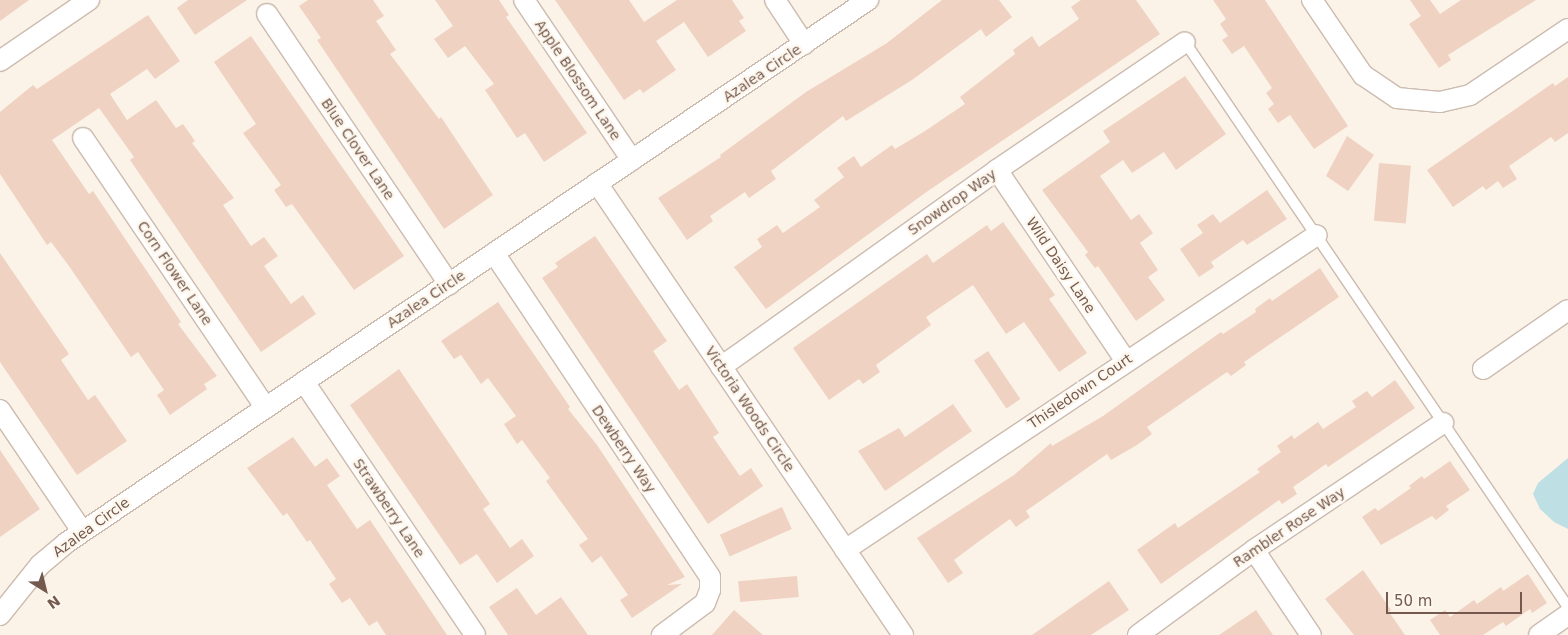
<!DOCTYPE html>
<html>
<head>
<meta charset="utf-8">
<style>
	body { margin:0 }
	#map { position:relative; width:1568px; height:635px; overflow:hidden; background:#fbf3e8; font-family:"DejaVu Sans",sans-serif }
	div>[style] { position:absolute }
	[style*='--x'] { left:calc(var(--x)*1px); top:calc(var(--y)*1px); width:calc(var(--w)*1px); rotate:calc(var(--a)*1deg) }
	.water>* { inset:0; background:#bee0e4 }
	.building>* { inset:0; background:#efd2c2; transform-origin:0 0 }
	.roads { filter:drop-shadow(1px 0 #ccbbaf) drop-shadow(-1px 0 #ccbbaf) drop-shadow(0 1px #ccbbaf) drop-shadow(0 -1px #ccbbaf) }
	.lane>* { height:10px; margin:-5px; padding:0 5px; transform-origin:5px; border-radius:5px; background:#fff }
	.street>* { height:20px; margin:-10px; padding:0 10px; transform-origin:10px; border-radius:10px; background:#fff }
	span { translate:-50% -50%; white-space:nowrap; text-align:center; line-height:1.15; -webkit-text-stroke:5px #fef7ee; paint-order:stroke }
	.street-label { font-size:14px; color:#745a4e }
	.north { position:absolute; left:20px; top:565px; width:50px; height:50px; -webkit-text-stroke:4px #fef7ee; paint-order:stroke; rotate:144deg; font-size:14px; font-weight:700; line-height:20px; text-align:center; color:#745a4e }
	.north::after { content:''; display:block; margin:auto; width:18px; height:22px; background:#745a4e; clip-path:polygon(50% 0,100% 100%,50% 72%,0 100%) }
	.scale { position:absolute; left:1386px; top:592px; width:136px; height:22px; box-sizing:border-box; border:2px solid #745a4e; border-top:0; padding-left:6px; font-size:15px; line-height:18px; white-space:nowrap; color:#745a4e; -webkit-text-stroke:4px #fef7ee; paint-order:stroke }
</style>
</head>
<body>
<div id="map">
	<div class="water">
		<i style="clip-path:polygon(1568px 458px,1568px 529px,1554px 522px,1540px 509px,1533px 494px,1538px 483px)"></i>
	</div>
	<div class="building">
		<i style="clip-path:polygon(0 0,29px 0,0 21px)"></i>
		<i style="clip-path:polygon(188px 0,247px 0,195px 35px,177px 8px)"></i>
		<i style="clip-path:polygon(308px 0,373px 0,384px 16px,376px 21px,396px 50px,390px 54px,439px 119px,441px 117px,493px 195px,444px 229px,317px 40px,321px 38px,299px 6px)"></i>
		<i style="clip-path:polygon(435px 0,499px 0,509px 15px,506px 17px,587px 133px,544px 162px,525px 133px,517px 138px,485px 90px,494px 84px,465px 46px,448px 58px,434px 39px,453px 26px)"></i>
		<i style="clip-path:polygon(555px 0,629px 0,644px 22px,677px 0,732px 0,744px 18px,739px 21px,746px 31px,708px 57px,684px 22px,656px 41px,676px 70px,643px 93px,640px 89px,624px 100px)"></i>
		<i style="clip-path:polygon(942px 0,999px 0,1012px 17px,986px 37px,981px 29px,912px 80px,846px 121px,843px 116px,771px 171px,776px 179px,749px 198px,745px 192px,710px 216px,713px 221px,687px 240px,658px 198px,721px 157px,720px 155px,806px 92px,887px 43px)"></i>
		<i style="clip-path:polygon(1081px 0,1136px 0,1160px 34px,925px 193px,766px 309px,734px 267px,762px 247px,757px 239px,777px 225px,783px 233px,820px 207px,814px 200px,844px 177px,837px 168px,854px 156px,861px 167px,892px 145px,895px 149px,925px 131px,965px 104px,960px 97px,1015px 54px,1013px 50px,1032px 36px,1039px 47px,1079px 19px,1071px 7px)"></i>
		<i style="clip-path:polygon(1213px 0,1265px 0,1348px 126px,1314px 149px,1290px 115px,1278px 123px,1268px 109px,1274px 104px,1266px 93px,1272px 88px,1244px 46px,1232px 54px,1222px 40px,1228px 36px,1220px 24px,1226px 19px)"></i>
		<i style="clip-path:polygon(1410px 0,1430px 0,1440px 14px,1461px 0,1536px 0,1448px 55px,1451px 60px,1439px 68px,1409px 24px,1421px 16px)"></i>
		<i style="clip-path:polygon(148px 15px,180px 61px,155px 79px,147px 69px,110px 94px,127px 120px,156px 100px,176px 128px,183px 124px,195px 141px,192px 143px,234px 198px,223px 205px,251px 246px,264px 237px,278px 256px,264px 266px,291px 304px,303px 295px,316px 314px,261px 352px,130px 160px,134px 157px,99px 108px,52px 140px,89px 194px,93px 191px,181px 322px,178px 324px,217px 376px,204px 384px,207px 389px,170px 415px,157px 395px,164px 390px,138px 352px,131px 357px,69px 266px,51px 242px,47px 245px,0 174px,0 112px,33px 85px,37px 89px)"></i>
		<i style="clip-path:polygon(251px 36px,404px 256px,354px 290px,292px 204px,286px 207px,274px 190px,281px 185px,243px 133px,256px 124px,214px 62px)"></i>
		<i style="clip-path:polygon(1185px 76px,1226px 134px,1176px 170px,1164px 152px,1132px 173px,1123px 160px,1100px 176px,1131px 220px,1139px 214px,1153px 233px,1140px 243px,1158px 270px,1148px 277px,1165px 300px,1136px 321px,1098px 266px,1095px 268px,1085px 255px,1088px 252px,1042px 190px,1110px 142px,1103px 131px)"></i>
		<i style="clip-path:polygon(1568px 77px,1568px 133px,1555px 142px,1551px 137px,1509px 166px,1517px 179px,1503px 188px,1498px 181px,1486px 190px,1483px 186px,1453px 207px,1427px 170px,1553px 83px,1555px 86px)"></i>
		<i style="clip-path:polygon(1347px 136px,1374px 155px,1348px 191px,1326px 176px)"></i>
		<i style="left:1379px;top:163px;width:32px;height:58px;rotate:5deg"></i>
		<i style="clip-path:polygon(1267px 190px,1287px 219px,1247px 245px,1243px 240px,1211px 262px,1214px 267px,1199px 277px,1180px 249px,1203px 233px,1197px 225px,1213px 214px,1220px 223px)"></i>
		<i style="clip-path:polygon(1003px 222px,1055px 295px,1049px 299px,1087px 353px,1059px 372px,1024px 322px,1006px 334px,973px 285px,926px 317px,931px 325px,876px 365px,880px 372px,863px 384px,859px 379px,829px 400px,793px 348px,927px 254px,933px 263px,987px 225px,991px 231px)"></i>
		<i style="clip-path:polygon(595px 236px,667px 341px,653px 351px,679px 390px,687px 384px,719px 433px,713px 437px,740px 476px,751px 468px,763px 486px,708px 524px,542px 278px,558px 267px,555px 263px)"></i>
		<i style="clip-path:polygon(0 253px,69px 354px,61px 360px,88px 400px,95px 395px,127px 441px,77px 475px,0 362px)"></i>
		<i style="clip-path:polygon(1320px 268px,1339px 297px,1244px 362px,1246px 365px,1231px 376px,1227px 372px,1147px 427px,1152px 434px,1137px 445px,1111px 460px,1107px 454px,1026px 511px,1030px 517px,1016px 527px,1010px 519px,978px 542px,954px 560px,963px 573px,948px 583px,917px 538px,1014px 475px,1051px 443px,1052px 446px,1103px 416px,1221px 332px,1223px 334px,1256px 312px,1255px 309px,1270px 298px,1272px 301px)"></i>
		<i style="clip-path:polygon(498px 302px,570px 407px,568px 409px,597px 445px,685px 577px,667px 585px,682px 584px,632px 618px,620px 600px,628px 595px,601px 556px,592px 563px,579px 545px,588px 539px,546px 481px,550px 478px,522px 440px,517px 444px,504px 424px,516px 416px,488px 378px,481px 384px,461px 355px,454px 359px,441px 341px)"></i>
		<i style="left:988px;top:351px;width:58px;height:17px;rotate:56deg"></i>
		<i style="clip-path:polygon(399px 369px,490px 504px,483px 509px,510px 548px,522px 539px,534px 556px,497px 583px,477px 554px,460px 565px,350px 405px)"></i>
		<i style="clip-path:polygon(1395px 380px,1415px 408px,1328px 467px,1326px 464px,1293px 487px,1297px 494px,1282px 504px,1279px 500px,1161px 584px,1137px 550px,1175px 523px,1178px 528px,1260px 472px,1257px 469px,1281px 452px,1277px 446px,1292px 435px,1294px 439px,1318px 422px,1323px 429px,1356px 407px,1352px 401px,1367px 391px,1372px 397px)"></i>
		<i style="clip-path:polygon(953px 404px,972px 431px,885px 491px,858px 451px,899px 428px,905px 437px)"></i>
		<i style="clip-path:polygon(293px 437px,315px 467px,327px 458px,340px 476px,327px 485px,357px 529px,370px 520px,447px 635px,386px 635px,377px 621px,369px 626px,350px 598px,342px 603px,329px 584px,336px 579px,310px 540px,307px 542px,287px 513px,283px 516px,247px 468px)"></i>
		<i style="clip-path:polygon(0 450px,40px 509px,0 537px)"></i>
		<i style="clip-path:polygon(1450px 461px,1470px 490px,1446px 506px,1449px 510px,1436px 520px,1432px 516px,1381px 545px,1362px 517px,1375px 508px,1378px 511px,1411px 488px,1409px 486px,1422px 476px,1424px 479px)"></i>
		<i style="left:782px;top:507px;width:24px;height:68px;rotate:66deg"></i>
		<i style="clip-path:polygon(1363px 570px,1391px 610px,1389px 612px,1405px 635px,1354px 635px,1325px 599px)"></i>
		<i style="clip-path:polygon(1528px 574px,1547px 603px,1532px 613px,1530px 609px,1506px 626px,1503px 622px,1483px 635px,1440px 635px,1430px 620px,1445px 610px,1450px 617px,1474px 600px,1477px 604px,1501px 587px,1503px 591px)"></i>
		<i style="left:797px;top:576px;width:21px;height:59px;rotate:85deg"></i>
		<i style="clip-path:polygon(1109px 581px,1129px 610px,1091px 635px,1032px 635px)"></i>
		<i style="clip-path:polygon(517px 588px,536px 615px,561px 597px,588px 635px,508px 635px,489px 607px)"></i>
		<i style="clip-path:polygon(734px 610px,763px 635px,712px 635px)"></i>
		<i style="clip-path:polygon(1256px 610px,1273px 635px,1219px 635px)"></i>
	</div>
	<div class="roads">
		<div class="lane">
			<i style="--x:1185;--y:42;--w:683;--a:55.87"></i>
		</div>
		<div class="street">
			<i style="--x:524;--y:0;--w:193;--a:56"></i>
			<i style="--x:775;--y:0;--w:53;--a:56.6"></i>
			<i style="--x:1312;--y:0;--w:91;--a:55.8"></i>
			<i style="--x:1363;--y:75;--w:41;--a:34.1"></i>
			<i style="--x:1397;--y:98;--w:43;--a:5.3"></i>
			<i style="--x:1440;--y:102;--w:31;--a:-13"></i>
			<i style="--x:1470;--y:95;--w:118;--a:-34"></i>
			<i style="--x:267;--y:14;--w:326;--a:56"></i>
			<i style="--x:0;--y:61;--w:108;--a:-34.4"></i>
			<i style="--x:83;--y:138;--w:326;--a:55.9"></i>
			<i style="--x:997;--y:170;--w:229;--a:56"></i>
			<i style="--x:597;--y:183;--w:546;--a:55.9"></i>
			<i style="--x:494;--y:253;--w:389;--a:56.3"></i>
			<i style="--x:710;--y:577;--w:13;--a:90"></i>
			<i style="--x:710;--y:590;--w:14;--a:111"></i>
			<i style="--x:705;--y:603;--w:54;--a:143.3"></i>
			<i style="--x:721;--y:367;--w:339;--a:-35.5"></i>
			<i style="--x:997;--y:170;--w:227;--a:-34.2"></i>
			<i style="--x:1483;--y:369;--w:103;--a:-34.8"></i>
			<i style="--x:304;--y:382;--w:305;--a:55.9"></i>
			<i style="--x:0;--y:410;--w:146;--a:55.9"></i>
			<i style="--x:845;--y:550;--w:567;--a:-33.72"></i>
			<i style="--x:1254;--y:550;--w:102;--a:56.2"></i>
			<i style="--x:0;--y:615;--w:64;--a:-51.3"></i>
			<i style="--x:40;--y:565;--w:34;--a:-40"></i>
			<i style="--x:66;--y:543;--w:969;--a:-34.1"></i>
			<i style="--x:1138;--y:635;--w:144;--a:-36.2"></i>
			<i style="--x:1254;--y:550;--w:228;--a:-33.9"></i>
			<i style="--x:1539;--y:635;--w:35;--a:-35"></i>
		</div>
	</div>
	<div class="street-label">
		<span style="left:762px;top:73px;rotate:-34deg">Azalea Circle</span>
		<span style="left:578px;top:80px;rotate:56deg">Apple Blossom Lane</span>
		<span style="left:358px;top:149px;rotate:56deg">Blue Clover Lane</span>
		<span style="left:952px;top:202px;rotate:-35deg">Snowdrop Way</span>
		<span style="left:1061px;top:265px;rotate:56deg">Wild Daisy Lane</span>
		<span style="left:175px;top:273px;rotate:56deg">Corn Flower Lane</span>
		<span style="left:426px;top:299px;rotate:-34deg">Azalea Circle</span>
		<span style="left:1080px;top:391px;rotate:-34deg">Thisledown Court</span>
		<span style="left:750px;top:409px;rotate:56deg">Victoria Woods Circle</span>
		<span style="left:624px;top:449px;rotate:56deg">Dewberry Way</span>
		<span style="left:389px;top:508px;rotate:56deg">Strawberry Lane</span>
		<span style="left:91px;top:527px;rotate:-36deg">Azalea Circle</span>
		<span style="left:1289px;top:527px;rotate:-34deg">Rambler Rose Way</span>
	</div>
	<div class="north">N</div>
	<div class="scale">50 m</div>
</div>
</body>
</html>
